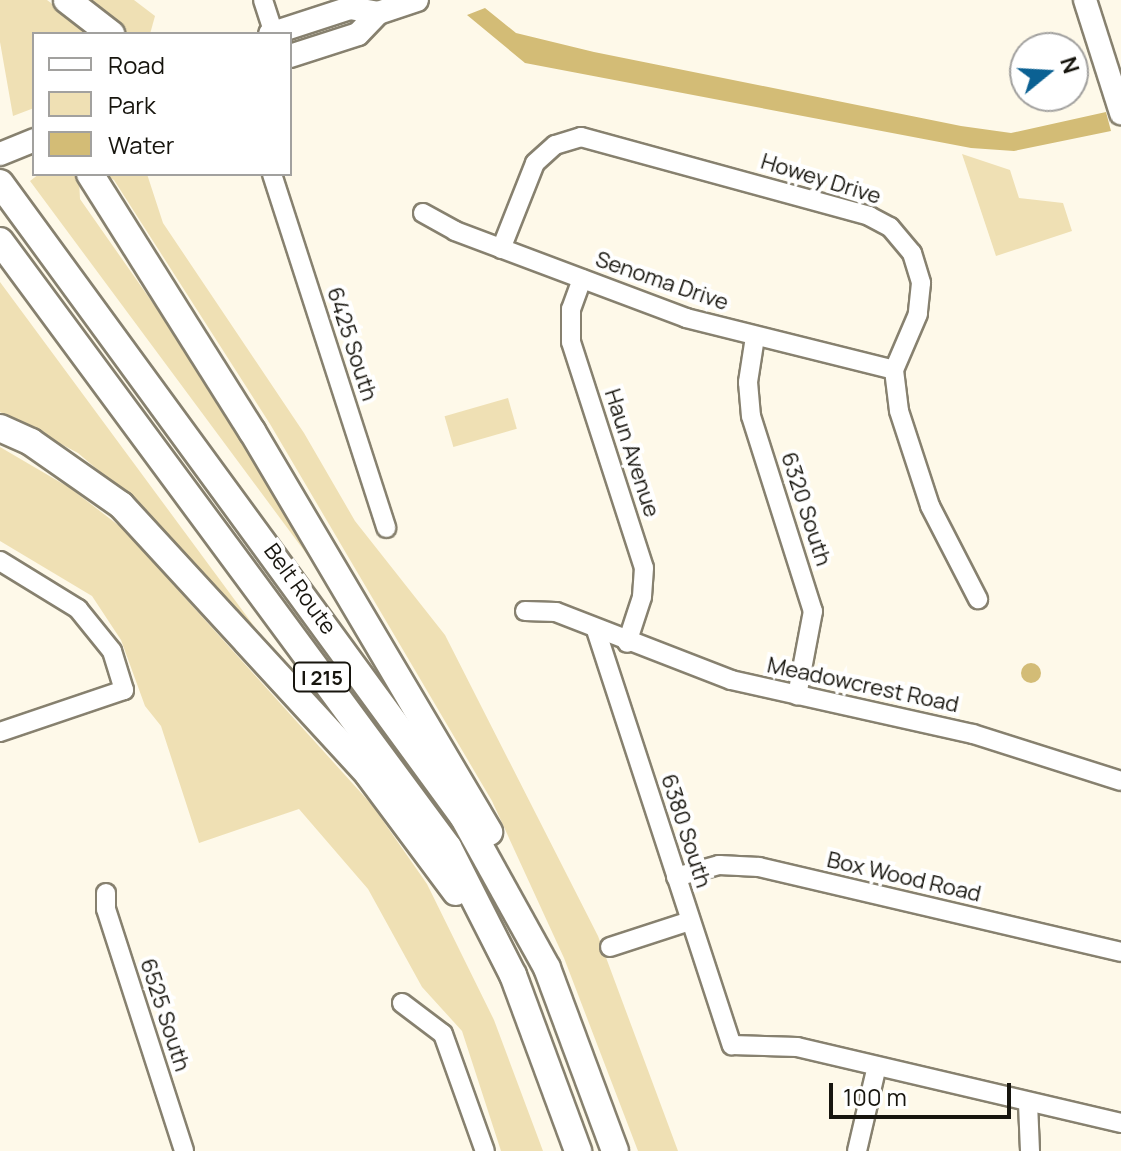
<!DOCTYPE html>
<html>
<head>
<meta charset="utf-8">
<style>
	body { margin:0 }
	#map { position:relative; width:1121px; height:1151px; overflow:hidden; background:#fef9e9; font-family:Manrope,sans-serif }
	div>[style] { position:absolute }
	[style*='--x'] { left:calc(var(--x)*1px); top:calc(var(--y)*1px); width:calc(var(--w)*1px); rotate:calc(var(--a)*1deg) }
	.green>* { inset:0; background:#efe0b4; transform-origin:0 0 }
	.water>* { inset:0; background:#d3bc76 }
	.round { border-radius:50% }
	.roads { filter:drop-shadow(2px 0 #87816f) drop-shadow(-2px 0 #87816f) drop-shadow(0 2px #87816f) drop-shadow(0 -2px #87816f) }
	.minor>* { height:18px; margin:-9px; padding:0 9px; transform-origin:9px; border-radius:9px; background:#fff }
	.major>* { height:22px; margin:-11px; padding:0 11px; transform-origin:11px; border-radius:11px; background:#fff }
	.highway>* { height:26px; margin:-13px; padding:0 13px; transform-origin:13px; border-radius:13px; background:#fff }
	span { translate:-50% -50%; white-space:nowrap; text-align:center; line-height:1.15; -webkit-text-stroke:8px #fff; paint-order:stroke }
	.shield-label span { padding:2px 6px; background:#fff; border:2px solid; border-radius:6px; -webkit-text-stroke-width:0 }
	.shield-label { font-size:20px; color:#17150e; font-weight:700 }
	.street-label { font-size:22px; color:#17150e }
	.legend { position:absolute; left:32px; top:32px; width:260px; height:144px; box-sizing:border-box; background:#fff; border:2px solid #a2a19f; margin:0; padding:10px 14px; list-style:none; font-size:24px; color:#17150e }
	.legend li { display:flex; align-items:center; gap:16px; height:40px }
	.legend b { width:40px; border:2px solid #a2a19f }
	.north { position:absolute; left:1009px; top:32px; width:80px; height:80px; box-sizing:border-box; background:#fff; border:2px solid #a2a19f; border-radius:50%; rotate:72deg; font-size:22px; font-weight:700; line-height:32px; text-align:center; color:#17150e }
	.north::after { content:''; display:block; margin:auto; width:28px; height:36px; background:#0b6193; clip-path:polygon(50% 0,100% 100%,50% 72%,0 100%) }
	.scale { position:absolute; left:829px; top:1083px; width:182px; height:36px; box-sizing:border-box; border:4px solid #17150e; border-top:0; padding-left:10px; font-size:24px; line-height:28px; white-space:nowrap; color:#17150e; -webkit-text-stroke:6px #fff; paint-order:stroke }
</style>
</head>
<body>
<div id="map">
	<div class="green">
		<i style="clip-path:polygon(0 0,47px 0,92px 34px,34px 34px,34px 108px,13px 116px,0 42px)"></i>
		<i style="clip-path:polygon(84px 0,134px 0,155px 16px,150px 34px,128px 34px)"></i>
		<i style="clip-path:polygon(962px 154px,1010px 170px,1019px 198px,1063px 203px,1072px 231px,996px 256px)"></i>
		<i style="clip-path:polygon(39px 174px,75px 174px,79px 179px,80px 199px,157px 309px,363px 630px,30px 181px)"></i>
		<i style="clip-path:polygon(104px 174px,147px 174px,163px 223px,304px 433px,355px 521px,445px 635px,598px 936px,678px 1151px,638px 1151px,564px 958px,492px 801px,270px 424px,114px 180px)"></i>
		<i style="clip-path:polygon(0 282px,285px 668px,140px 506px,78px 453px,0 412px)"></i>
		<i style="left:508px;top:398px;width:32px;height:66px;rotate:74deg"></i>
		<i style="clip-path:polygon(0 447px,70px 488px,122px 528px,372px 805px,427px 884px,494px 1020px,543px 1151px,501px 1151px,462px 1031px,422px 987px,368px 889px,299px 809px,199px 843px,161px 726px,145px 706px,121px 640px,92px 596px,0 541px)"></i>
	</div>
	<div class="water">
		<i style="clip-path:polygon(485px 8px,516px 33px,594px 52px,961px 126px,1011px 133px,1106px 112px,1111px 131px,1014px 151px,971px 148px,525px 63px,467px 15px)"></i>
		<i class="round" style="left:1021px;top:663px;width:20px;height:20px"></i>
	</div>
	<div class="roads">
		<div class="minor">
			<i style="--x:263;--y:0;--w:36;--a:72"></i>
			<i style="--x:272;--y:174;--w:372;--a:72.1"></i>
			<i style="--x:423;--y:213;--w:37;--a:29"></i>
			<i style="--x:455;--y:231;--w:247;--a:20.6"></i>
			<i style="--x:686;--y:318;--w:214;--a:14"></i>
			<i style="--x:501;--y:249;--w:92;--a:-68.4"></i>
			<i style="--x:535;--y:163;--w:27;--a:-42"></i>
			<i style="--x:555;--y:145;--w:27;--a:-17"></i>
			<i style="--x:581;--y:137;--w:299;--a:15.3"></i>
			<i style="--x:869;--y:216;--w:24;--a:28"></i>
			<i style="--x:890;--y:227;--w:34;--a:50"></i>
			<i style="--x:912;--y:253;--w:31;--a:73"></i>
			<i style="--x:921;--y:283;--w:31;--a:96"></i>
			<i style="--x:918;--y:314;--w:61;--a:113.2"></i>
			<i style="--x:894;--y:370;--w:41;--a:83"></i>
			<i style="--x:899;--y:411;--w:100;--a:71.9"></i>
			<i style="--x:930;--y:506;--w:105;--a:62.7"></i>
			<i style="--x:582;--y:279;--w:32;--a:110"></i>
			<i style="--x:571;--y:309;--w:33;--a:90"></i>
			<i style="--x:571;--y:342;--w:237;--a:72.1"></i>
			<i style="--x:644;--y:568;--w:29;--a:94"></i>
			<i style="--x:642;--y:597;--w:48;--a:108.1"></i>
			<i style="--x:755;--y:337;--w:46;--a:98.8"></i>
			<i style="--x:748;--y:382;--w:34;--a:85"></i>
			<i style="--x:751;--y:416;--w:205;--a:72.4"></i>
			<i style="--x:813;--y:611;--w:86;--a:100.7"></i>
			<i style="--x:0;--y:561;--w:92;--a:31.6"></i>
			<i style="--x:78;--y:609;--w:54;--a:51"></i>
			<i style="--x:112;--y:651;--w:41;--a:72.9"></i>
			<i style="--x:124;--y:690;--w:131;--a:161.3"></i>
			<i style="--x:525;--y:611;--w:31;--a:2"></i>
			<i style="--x:556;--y:612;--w:188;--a:21.2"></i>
			<i style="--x:731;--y:680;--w:248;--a:12.6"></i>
			<i style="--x:973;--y:734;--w:155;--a:17.6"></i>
			<i style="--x:596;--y:630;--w:437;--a:71.9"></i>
			<i style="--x:732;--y:1045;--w:65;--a:1.8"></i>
			<i style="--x:797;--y:1047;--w:333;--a:13.2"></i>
			<i style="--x:676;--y:877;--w:45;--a:-15.6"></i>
			<i style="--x:719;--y:865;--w:40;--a:2.9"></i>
			<i style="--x:759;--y:867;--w:372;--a:13.2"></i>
			<i style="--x:106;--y:893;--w:16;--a:90"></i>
			<i style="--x:106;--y:909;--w:254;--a:72.1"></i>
			<i style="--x:610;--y:947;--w:84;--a:-18"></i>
			<i style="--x:402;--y:1003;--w:51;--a:37.1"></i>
			<i style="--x:443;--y:1034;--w:124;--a:70.3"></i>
			<i style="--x:1028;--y:1103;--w:48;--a:87.6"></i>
			<i style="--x:857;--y:1151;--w:87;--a:-76.8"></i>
		</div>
		<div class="major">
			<i style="--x:1085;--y:0;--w:119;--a:72.3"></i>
			<i style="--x:270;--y:34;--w:84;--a:-18"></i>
			<i style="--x:350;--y:8;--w:28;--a:10"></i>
			<i style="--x:378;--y:13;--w:41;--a:-18.4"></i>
			<i style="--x:290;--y:56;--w:71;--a:-17.9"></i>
			<i style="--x:358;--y:34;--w:29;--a:-46"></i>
			<i style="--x:0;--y:154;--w:37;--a:-22"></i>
		</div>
		<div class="highway">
			<i style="--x:67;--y:0;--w:56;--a:37.7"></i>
			<i style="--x:90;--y:174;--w:304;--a:57.8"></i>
			<i style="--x:252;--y:431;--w:466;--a:59.4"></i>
			<i style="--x:0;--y:183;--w:786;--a:53.84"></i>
			<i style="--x:464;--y:818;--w:171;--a:61"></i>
			<i style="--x:547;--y:968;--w:195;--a:69.6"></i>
			<i style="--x:0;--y:241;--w:754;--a:53.53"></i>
			<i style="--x:448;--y:847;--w:144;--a:63.1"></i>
			<i style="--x:513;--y:975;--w:188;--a:69.7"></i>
			<i style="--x:0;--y:428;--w:34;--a:24"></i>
			<i style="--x:31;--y:442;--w:110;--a:35"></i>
			<i style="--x:121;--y:505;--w:365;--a:47.4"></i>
			<i style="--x:368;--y:774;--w:147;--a:53.3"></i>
		</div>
	</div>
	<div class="shield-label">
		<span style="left:322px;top:677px">I 215</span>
	</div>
	<div class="street-label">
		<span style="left:821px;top:179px;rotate:17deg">Howey Drive</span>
		<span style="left:662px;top:281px;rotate:19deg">Senoma Drive</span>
		<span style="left:352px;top:344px;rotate:72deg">6425 South</span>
		<span style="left:632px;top:453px;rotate:72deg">Haun Avenue</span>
		<span style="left:806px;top:509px;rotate:72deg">6320 South</span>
		<span style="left:300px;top:589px;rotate:54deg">Belt Route</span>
		<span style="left:863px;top:685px;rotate:12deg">Meadowcrest Road</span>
		<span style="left:686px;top:831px;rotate:72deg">6380 South</span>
		<span style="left:904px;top:877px;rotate:13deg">Box Wood Road</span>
		<span style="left:165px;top:1015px;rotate:72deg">6525 South</span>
	</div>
	<ul class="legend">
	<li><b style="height:10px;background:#fff"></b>Road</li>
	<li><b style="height:22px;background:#efe0b4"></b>Park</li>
	<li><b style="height:22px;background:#d3bc76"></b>Water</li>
	</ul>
	<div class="north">N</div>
	<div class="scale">100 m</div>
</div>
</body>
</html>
